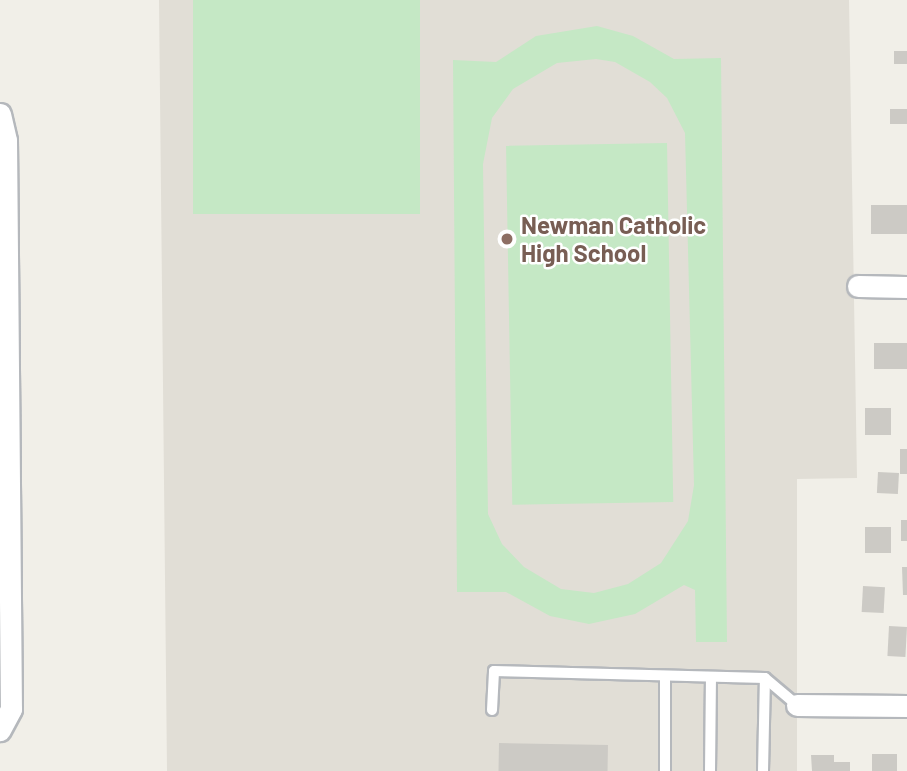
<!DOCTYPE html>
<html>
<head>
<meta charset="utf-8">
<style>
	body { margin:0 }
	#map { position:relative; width:907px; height:771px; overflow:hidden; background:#f1efe8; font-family:Barlow,sans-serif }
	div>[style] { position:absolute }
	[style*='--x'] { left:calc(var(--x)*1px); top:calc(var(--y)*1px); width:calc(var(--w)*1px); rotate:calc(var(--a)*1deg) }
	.education>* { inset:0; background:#e1ded6 }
	.green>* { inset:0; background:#c5e8c5; transform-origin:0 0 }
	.building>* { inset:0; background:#cccac5; transform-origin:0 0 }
	.roads { filter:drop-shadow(2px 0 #b5b8bc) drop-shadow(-2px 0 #b5b8bc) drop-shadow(0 2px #b5b8bc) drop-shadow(0 -2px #b5b8bc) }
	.service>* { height:10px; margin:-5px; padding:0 5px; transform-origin:5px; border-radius:5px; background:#fff }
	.minor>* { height:21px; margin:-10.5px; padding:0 10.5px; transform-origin:10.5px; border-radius:10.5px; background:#fff }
	.dots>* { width:19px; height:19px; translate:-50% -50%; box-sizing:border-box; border:4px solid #fff; border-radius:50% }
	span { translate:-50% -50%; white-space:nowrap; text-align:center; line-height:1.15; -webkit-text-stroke:5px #fff; paint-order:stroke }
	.education-label { font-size:24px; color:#785e54; font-weight:700 }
	.left { translate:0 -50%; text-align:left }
</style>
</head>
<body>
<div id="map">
	<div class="education">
		<i style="clip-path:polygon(159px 0,849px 0,857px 478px,797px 479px,797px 771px,167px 771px)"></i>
	</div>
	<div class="green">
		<i style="left:193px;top:0;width:227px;height:214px"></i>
		<i style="clip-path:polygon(evenodd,597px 26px,633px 36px,674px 59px,721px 58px,727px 642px,696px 642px,695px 590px,684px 585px,635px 614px,589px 624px,550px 616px,506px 592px,457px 592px,453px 60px,496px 62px,536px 36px,597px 26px,596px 59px,615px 62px,650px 82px,667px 98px,685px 133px,694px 485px,688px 521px,661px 563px,628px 584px,594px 593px,561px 589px,524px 567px,502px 544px,488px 514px,483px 164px,492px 118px,513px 89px,557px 63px,596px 59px)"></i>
		<i style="left:667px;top:143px;width:359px;height:161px;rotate:89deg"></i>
	</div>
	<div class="building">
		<i style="left:894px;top:51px;width:13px;height:13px"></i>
		<i style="left:890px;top:109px;width:17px;height:15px"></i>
		<i style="left:871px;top:205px;width:36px;height:29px"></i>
		<i style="left:874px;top:343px;width:33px;height:26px"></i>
		<i style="left:891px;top:408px;width:27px;height:26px;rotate:90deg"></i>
		<i style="left:907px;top:449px;width:25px;height:7px;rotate:90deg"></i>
		<i style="left:878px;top:472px;width:21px;height:21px;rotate:3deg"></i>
		<i style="left:901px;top:520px;width:6px;height:21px"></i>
		<i style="left:865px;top:527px;width:26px;height:26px"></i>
		<i style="clip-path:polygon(902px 567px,907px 567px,907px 595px,903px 595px)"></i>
		<i style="left:863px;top:586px;width:22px;height:26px;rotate:3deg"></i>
		<i style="left:889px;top:626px;width:18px;height:30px;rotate:3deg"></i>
		<i style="left:499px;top:743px;width:109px;height:28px;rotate:1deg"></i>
		<i style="left:872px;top:754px;width:25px;height:17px"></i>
		<i style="clip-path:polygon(811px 755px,834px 755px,834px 762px,850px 762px,850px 771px,812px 771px)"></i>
	</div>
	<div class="roads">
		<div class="service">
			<i style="--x:665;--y:678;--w:93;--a:90"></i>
			<i style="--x:492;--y:710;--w:39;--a:-87"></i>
			<i style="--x:494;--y:671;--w:271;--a:1.5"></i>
			<i style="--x:765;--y:678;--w:42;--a:40.2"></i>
			<i style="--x:710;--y:771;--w:91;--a:-89.4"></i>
			<i style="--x:763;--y:771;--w:93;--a:-88.8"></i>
		</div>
		<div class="minor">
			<i style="--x:0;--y:114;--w:27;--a:77"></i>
			<i style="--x:6;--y:140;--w:569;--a:89.5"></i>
			<i style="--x:11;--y:709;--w:24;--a:118"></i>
			<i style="--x:858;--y:286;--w:49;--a:1.2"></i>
			<i style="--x:797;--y:705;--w:110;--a:0.5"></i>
		</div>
	</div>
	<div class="dots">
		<i style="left:507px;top:239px;background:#8d6e63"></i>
	</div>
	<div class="education-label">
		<span class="left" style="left:521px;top:239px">Newman Catholic<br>High School</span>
	</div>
</div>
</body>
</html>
